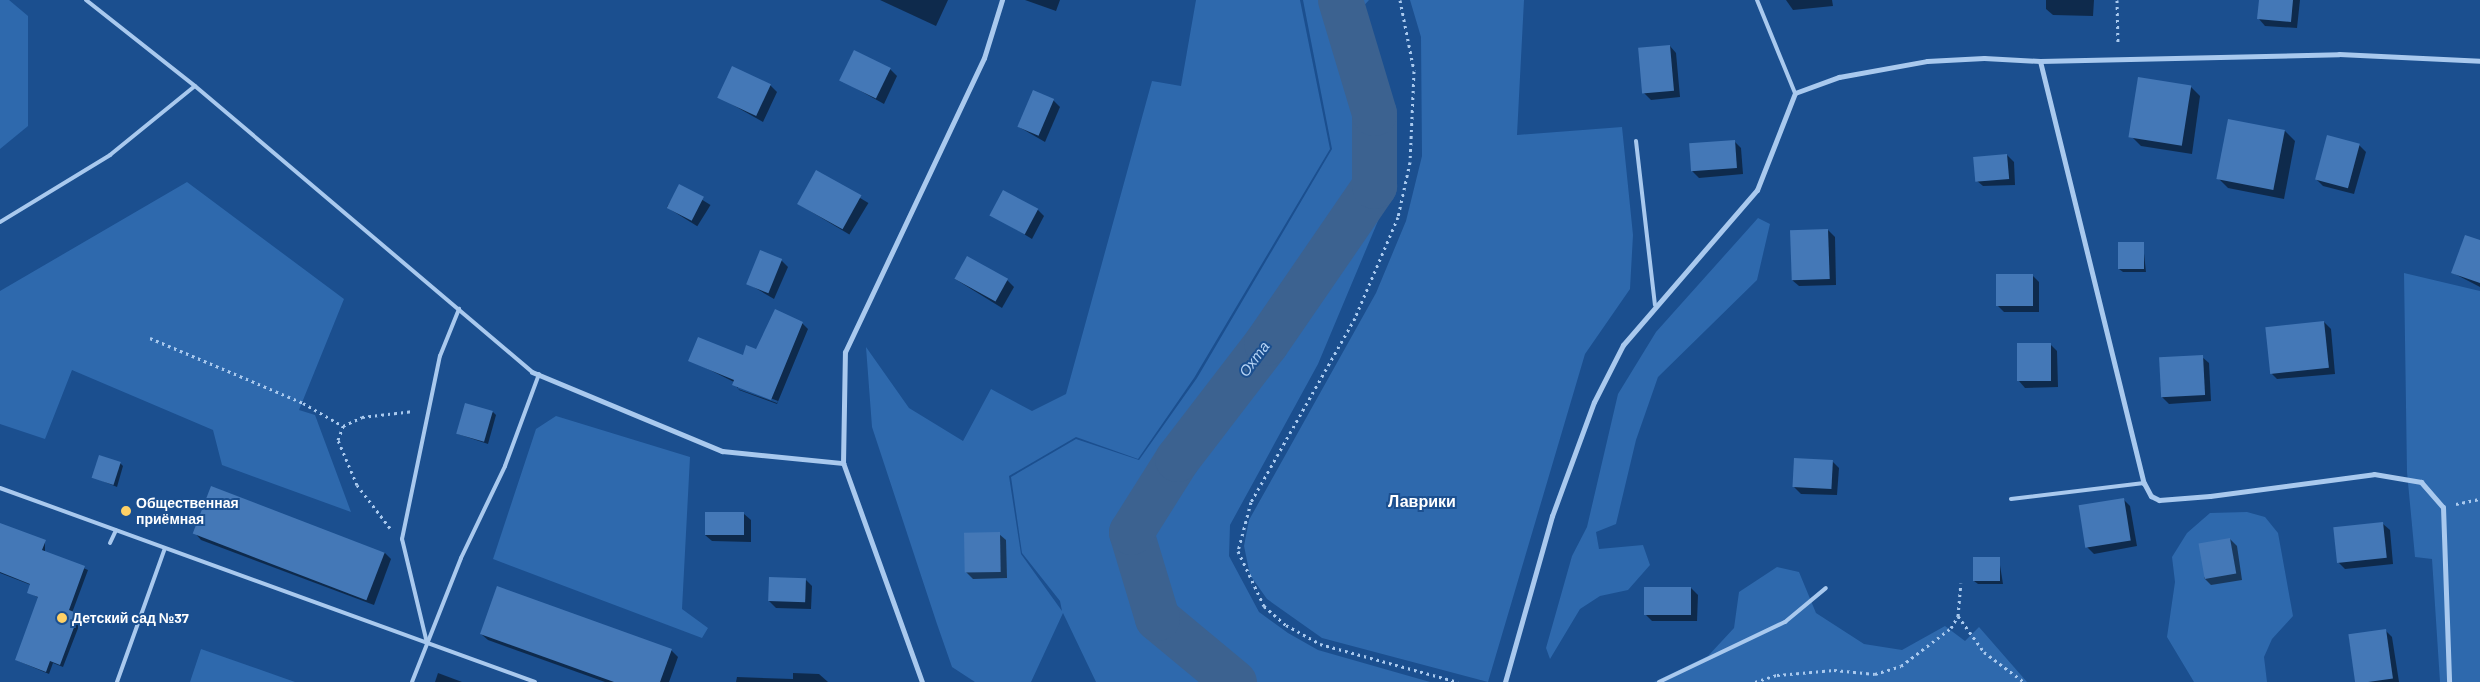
<!DOCTYPE html>
<html>
<head>
<meta charset="utf-8">
<style>
	body { margin:0 }
	#map { position:relative; width:2480px; height:682px; overflow:hidden; background:#1b4f8f; font-family:Barlow,sans-serif }
	div>[style] { position:absolute }
	[style*='--x'] { left:calc(var(--x)*1px); top:calc(var(--y)*1px); width:calc(var(--w)*1px); rotate:calc(var(--a)*1deg) }
	.green>* { inset:0; background:#2e69ad }
	.shadow>* { inset:0; background:#0007; transform-origin:0 0 }
	.river>* { height:45px; margin:-22.5px; padding:0 22.5px; transform-origin:22.5px; border-radius:22.5px; background:#3c6290 }
	.building>* { inset:0; background:#4478b7; transform-origin:0 0 }
	.path>* { height:3px; margin-top:-1.5px; transform-origin:0; background:repeating-linear-gradient(90deg,#a9c9ee 0 2.5px,transparent 0 6.5px) }
	.service>* { height:4px; margin:-2px; padding:0 2px; transform-origin:2px; border-radius:2px; background:#a9c9ee }
	.minor>* { height:5px; margin:-2.5px; padding:0 2.5px; transform-origin:2.5px; border-radius:2.5px; background:#a9c9ee }
	.dots>* { width:14px; height:14px; translate:-50% -50%; box-sizing:border-box; border:2px solid #1b4f8f; border-radius:50% }
	span { translate:-50% -50%; white-space:nowrap; text-align:center; line-height:1.15; -webkit-text-stroke:4px #1b4f8f; paint-order:stroke }
	.poi-label { font-size:14px; color:#fff; font-weight:700 }
	.left { translate:0 -50%; text-align:left }
	.water-label { font-size:15px; color:#b5d3f5; font-style:italic }
	.quarter-label { font-size:16px; color:#fff; font-weight:700 }
</style>
</head>
<body>
<div id="map">
	<div class="green">
		<i style="clip-path:polygon(0 0,9px 0,28px 16px,28px 126px,0 149px)"></i>
		<i style="clip-path:polygon(1196px 0,1300px 0,1330px 149px,1194px 378px,1138px 459px,1076px 437px,1009px 476px,1021px 554px,1062px 611px,1060px 601px,1022px 553px,1011px 477px,1076px 439px,1139px 460px,1197px 378px,1332px 149px,1303px 0,1369px 0,1360px 10px,1391px 126px,1391px 190px,1318px 364px,1230px 525px,1229px 556px,1259px 612px,1288px 633px,1318px 650px,1430px 682px,1096px 682px,1063px 613px,1031px 682px,975px 682px,952px 667px,937px 624px,872px 427px,866px 347px,909px 408px,963px 441px,991px 389px,1032px 411px,1066px 394px,1152px 81px,1181px 86px)"></i>
		<i style="clip-path:polygon(1410px 0,1524px 0,1517px 135px,1622px 127px,1633px 235px,1630px 289px,1585px 354px,1488px 682px,1322px 638px,1267px 599px,1250px 575px,1244px 546px,1249px 520px,1376px 293px,1406px 221px,1422px 156px,1421px 37px)"></i>
		<i style="clip-path:polygon(187px 182px,344px 299px,299px 410px,315px 415px,351px 512px,222px 465px,213px 430px,72px 370px,45px 439px,0 424px,0 291px)"></i>
		<i style="clip-path:polygon(1758px 218px,1770px 224px,1757px 280px,1658px 377px,1636px 440px,1616px 524px,1596px 532px,1599px 549px,1643px 545px,1650px 565px,1628px 590px,1600px 596px,1580px 609px,1550px 659px,1546px 648px,1572px 556px,1587px 527px,1618px 394px,1656px 332px)"></i>
		<i style="clip-path:polygon(2404px 273px,2480px 291px,2480px 682px,2440px 682px,2432px 559px,2415px 557px,2407px 472px)"></i>
		<i style="clip-path:polygon(556px 416px,690px 457px,682px 609px,708px 628px,702px 638px,493px 559px,536px 429px)"></i>
		<i style="clip-path:polygon(2247px 512px,2265px 517px,2278px 533px,2293px 616px,2272px 639px,2264px 657px,2267px 682px,2194px 682px,2167px 637px,2175px 582px,2172px 557px,2187px 533px,2210px 513px)"></i>
		<i style="clip-path:polygon(1777px 567px,1799px 572px,1816px 613px,1864px 644px,1902px 650px,1945px 626px,1965px 641px,1979px 627px,2027px 682px,1654px 682px,1708px 656px,1734px 628px,1739px 592px)"></i>
		<i style="clip-path:polygon(201px 649px,295px 682px,190px 682px)"></i>
	</div>
	<div class="shadow">
		<i style="clip-path:polygon(880px 0,948px 0,936px 26px)"></i>
		<i style="clip-path:polygon(1025px 0,1060px 0,1056px 11px)"></i>
		<i style="clip-path:polygon(1786px 0,1832px 0,1833px 6px,1793px 10px)"></i>
		<i style="clip-path:polygon(2046px 0,2094px 0,2093px 16px,2053px 15px,2046px 9px)"></i>
		<i style="clip-path:polygon(2260px 0,2300px 0,2297px 28px,2265px 26px,2259px 19px)"></i>
		<i style="clip-path:polygon(1670px 46px,1676px 53px,1680px 97px,1651px 100px,1644px 93px)"></i>
		<i style="clip-path:polygon(890px 69px,897px 76px,884px 104px,841px 80px)"></i>
		<i style="clip-path:polygon(770px 85px,777px 92px,763px 122px,719px 97px)"></i>
		<i style="clip-path:polygon(2190px 86px,2200px 96px,2192px 154px,2141px 146px,2131px 136px)"></i>
		<i style="clip-path:polygon(1053px 100px,1060px 107px,1045px 142px,1019px 127px)"></i>
		<i style="clip-path:polygon(2229px 121px,2285px 131px,2295px 141px,2284px 199px,2228px 188px,2218px 178px)"></i>
		<i style="clip-path:polygon(1734px 141px,1741px 148px,1743px 174px,1699px 178px,1692px 171px)"></i>
		<i style="clip-path:polygon(2359px 145px,2366px 152px,2354px 194px,2323px 186px,2316px 179px)"></i>
		<i style="clip-path:polygon(2007px 155px,2014px 162px,2015px 185px,1983px 186px,1976px 180px)"></i>
		<i style="left:817px;top:172px;width:60px;height:37px;rotate:31deg"></i>
		<i style="left:680px;top:186px;width:36px;height:25px;rotate:32deg"></i>
		<i style="clip-path:polygon(1038px 210px,1044px 216px,1032px 239px,991px 214px)"></i>
		<i style="clip-path:polygon(1828px 230px,1835px 237px,1836px 285px,1799px 286px,1792px 280px)"></i>
		<i style="clip-path:polygon(2480px 242px,2480px 287px,2453px 273px)"></i>
		<i style="clip-path:polygon(2143px 244px,2146px 272px,2123px 272px,2119px 269px)"></i>
		<i style="clip-path:polygon(781px 260px,788px 267px,774px 299px,747px 283px)"></i>
		<i style="clip-path:polygon(2032px 275px,2039px 282px,2039px 312px,2004px 312px,1997px 305px)"></i>
		<i style="clip-path:polygon(955px 279px,1007px 280px,1014px 287px,1002px 308px)"></i>
		<i style="clip-path:polygon(2324px 322px,2331px 329px,2335px 374px,2277px 379px,2270px 372px)"></i>
		<i style="clip-path:polygon(evenodd,802px 323px,808px 329px,777px 404px,739px 390px,734px 382px,690px 360px,743px 357px,802px 323px,738px 386px,778px 401px,777px 403px,738px 389px,738px 386px)"></i>
		<i style="clip-path:polygon(2050px 344px,2057px 351px,2058px 387px,2025px 388px,2019px 381px)"></i>
		<i style="clip-path:polygon(2202px 357px,2209px 363px,2211px 401px,2169px 404px,2162px 397px)"></i>
		<i style="clip-path:polygon(493px 412px,496px 415px,488px 444px,458px 434px)"></i>
		<i style="clip-path:polygon(1832px 461px,1839px 468px,1837px 495px,1801px 494px,1794px 487px)"></i>
		<i style="clip-path:polygon(120px 463px,123px 466px,117px 487px,93px 477px)"></i>
		<i style="clip-path:polygon(2124px 500px,2130px 506px,2137px 546px,2094px 554px,2087px 547px,2080px 507px)"></i>
		<i style="clip-path:polygon(744px 514px,751px 520px,751px 542px,712px 541px,705px 535px)"></i>
		<i style="clip-path:polygon(0 524px,45px 542px,45px 552px,88px 570px,72px 613px,82px 618px,63px 667px,53px 663px,49px 674px,16px 660px,39px 598px,28px 592px,31px 585px,0 573px)"></i>
		<i style="clip-path:polygon(2383px 524px,2390px 530px,2393px 564px,2345px 569px,2338px 562px)"></i>
		<i style="clip-path:polygon(195px 533px,385px 553px,391px 559px,374px 605px,201px 540px)"></i>
		<i style="clip-path:polygon(999px 534px,1006px 540px,1007px 578px,973px 579px,966px 572px)"></i>
		<i style="clip-path:polygon(2230px 539px,2237px 546px,2242px 580px,2211px 585px,2204px 578px)"></i>
		<i style="clip-path:polygon(1999px 559px,2003px 584px,1978px 584px,1974px 581px)"></i>
		<i style="clip-path:polygon(805px 579px,812px 586px,811px 609px,776px 608px,769px 601px)"></i>
		<i style="clip-path:polygon(1691px 588px,1698px 595px,1697px 621px,1652px 621px,1645px 614px)"></i>
		<i style="clip-path:polygon(2385px 630px,2392px 637px,2399px 682px,2356px 682px,2349px 635px)"></i>
		<i style="clip-path:polygon(481px 634px,671px 650px,678px 657px,669px 682px,605px 682px,488px 640px)"></i>
		<i style="clip-path:polygon(438px 673px,462px 682px,435px 682px)"></i>
		<i style="clip-path:polygon(793px 673px,819px 674px,828px 682px,736px 682px,737px 677px,793px 679px)"></i>
	</div>
	<div class="river">
		<i style="--x:1234;--y:682;--w:100;--a:-140.3"></i>
		<i style="--x:1157;--y:618;--w:90;--a:-106.8"></i>
		<i style="--x:1131;--y:532;--w:86;--a:-57.8"></i>
		<i style="--x:1177;--y:459;--w:146;--a:-52.5"></i>
		<i style="--x:1266;--y:343;--w:191;--a:-55.5"></i>
		<i style="--x:1374;--y:186;--w:73;--a:-90"></i>
		<i style="--x:1374;--y:113;--w:118;--a:-106.7"></i>
	</div>
	<div class="building">
		<i style="clip-path:polygon(2259px 0,2293px 0,2291px 22px,2257px 19px)"></i>
		<i style="left:1670px;top:45px;width:46px;height:32px;rotate:85deg"></i>
		<i style="left:854px;top:50px;width:41px;height:34px;rotate:26deg"></i>
		<i style="left:732px;top:66px;width:43px;height:35px;rotate:25deg"></i>
		<i style="left:2138px;top:77px;width:54px;height:61px;rotate:9deg"></i>
		<i style="left:1033px;top:90px;width:23px;height:40px;rotate:23deg"></i>
		<i style="left:2228px;top:119px;width:58px;height:61px;rotate:11deg"></i>
		<i style="left:2327px;top:135px;width:34px;height:46px;rotate:15deg"></i>
		<i style="left:1735px;top:140px;width:28px;height:46px;rotate:86deg"></i>
		<i style="left:2007px;top:154px;width:25px;height:34px;rotate:85deg"></i>
		<i style="left:816px;top:170px;width:52px;height:39px;rotate:29deg"></i>
		<i style="left:679px;top:184px;width:28px;height:27px;rotate:27deg"></i>
		<i style="left:1003px;top:190px;width:40px;height:29px;rotate:28deg"></i>
		<i style="left:1828px;top:229px;width:50px;height:38px;rotate:88deg"></i>
		<i style="clip-path:polygon(2465px 235px,2480px 240px,2480px 283px,2451px 273px)"></i>
		<i style="left:2118px;top:242px;width:26px;height:27px"></i>
		<i style="left:760px;top:250px;width:24px;height:37px;rotate:22deg"></i>
		<i style="left:967px;top:256px;width:47px;height:26px;rotate:29deg"></i>
		<i style="left:1996px;top:274px;width:37px;height:32px"></i>
		<i style="clip-path:polygon(775px 309px,803px 322px,771px 400px,732px 385px,734px 380px,688px 361px,698px 337px,743px 355px,746px 345px,756px 349px)"></i>
		<i style="left:2324px;top:321px;width:47px;height:59px;rotate:84deg"></i>
		<i style="left:2017px;top:343px;width:34px;height:38px"></i>
		<i style="left:2203px;top:355px;width:40px;height:44px;rotate:87deg"></i>
		<i style="left:465px;top:403px;width:29px;height:32px;rotate:16deg"></i>
		<i style="left:99px;top:455px;width:23px;height:24px;rotate:18deg"></i>
		<i style="left:1794px;top:458px;width:39px;height:29px;rotate:3deg"></i>
		<i style="left:211px;top:486px;width:186px;height:51px;rotate:21deg"></i>
		<i style="left:2124px;top:498px;width:43px;height:46px;rotate:81deg"></i>
		<i style="left:705px;top:512px;width:39px;height:23px"></i>
		<i style="left:2383px;top:522px;width:36px;height:50px;rotate:84deg"></i>
		<i style="clip-path:polygon(0 523px,46px 540px,42px 550px,85px 566px,69px 610px,79px 614px,60px 665px,50px 661px,46px 672px,15px 660px,38px 597px,27px 593px,30px 584px,0 572px)"></i>
		<i style="left:1000px;top:532px;width:40px;height:36px;rotate:89deg"></i>
		<i style="left:2230px;top:538px;width:36px;height:32px;rotate:80deg"></i>
		<i style="left:2000px;top:557px;width:24px;height:27px;rotate:90deg"></i>
		<i style="left:769px;top:577px;width:37px;height:24px;rotate:2deg"></i>
		<i style="clip-path:polygon(497px 586px,672px 649px,660px 682px,614px 682px,480px 634px)"></i>
		<i style="left:1644px;top:587px;width:47px;height:28px"></i>
		<i style="left:2386px;top:629px;width:50px;height:38px;rotate:82deg"></i>
	</div>
	<div class="path">
		<i style="--x:1400;--y:0;--w:72;--a:78.8"></i>
		<i style="--x:1414;--y:71;--w:91;--a:92.5"></i>
		<i style="--x:1410;--y:162;--w:56;--a:102.3"></i>
		<i style="--x:1398;--y:217;--w:110;--a:113.1"></i>
		<i style="--x:1355;--y:318;--w:211;--a:119.5"></i>
		<i style="--x:1251;--y:502;--w:51;--a:104.9"></i>
		<i style="--x:1238;--y:551;--w:61;--a:64.7"></i>
		<i style="--x:1264;--y:606;--w:29;--a:41"></i>
		<i style="--x:1286;--y:625;--w:39;--a:29"></i>
		<i style="--x:1320;--y:644;--w:143;--a:15.4"></i>
		<i style="--x:2117;--y:0;--w:44;--a:88.7"></i>
		<i style="--x:150;--y:338;--w:166;--a:23"></i>
		<i style="--x:303;--y:403;--w:46;--a:29.9"></i>
		<i style="--x:2456;--y:504;--w:25;--a:-12"></i>
		<i style="--x:390;--y:528;--w:54;--a:-127.5"></i>
		<i style="--x:357;--y:485;--w:49;--a:-112.9"></i>
		<i style="--x:338;--y:440;--w:15;--a:-70"></i>
		<i style="--x:343;--y:426;--w:21;--a:-25"></i>
		<i style="--x:362;--y:417;--w:52;--a:-6.6"></i>
		<i style="--x:1958;--y:616;--w:44;--a:54.2"></i>
		<i style="--x:1984;--y:652;--w:50;--a:36.9"></i>
		<i style="--x:1755;--y:682;--w:23;--a:-18"></i>
		<i style="--x:1777;--y:675;--w:57;--a:-5"></i>
		<i style="--x:1834;--y:670;--w:41;--a:5.6"></i>
		<i style="--x:1875;--y:674;--w:27;--a:-17"></i>
		<i style="--x:1901;--y:666;--w:63;--a:-37.2"></i>
		<i style="--x:1951;--y:628;--w:14;--a:-60"></i>
		<i style="--x:1958;--y:616;--w:33;--a:-85"></i>
	</div>
	<div class="service">
		<i style="--x:86;--y:0;--w:139;--a:38.3"></i>
		<i style="--x:195;--y:86;--w:442;--a:40.3"></i>
		<i style="--x:1757;--y:0;--w:100;--a:67.8"></i>
		<i style="--x:1636;--y:141;--w:165;--a:83.4"></i>
		<i style="--x:0;--y:222;--w:129;--a:-31.3"></i>
		<i style="--x:110;--y:155;--w:109;--a:-39.1"></i>
		<i style="--x:0;--y:488;--w:569;--a:19.93"></i>
		<i style="--x:2011;--y:499;--w:134;--a:-6.9"></i>
		<i style="--x:110;--y:543;--w:14;--a:-65"></i>
		<i style="--x:427;--y:643;--w:107;--a:-103.5"></i>
		<i style="--x:402;--y:539;--w:187;--a:-78.3"></i>
		<i style="--x:440;--y:356;--w:51;--a:-68"></i>
		<i style="--x:117;--y:682;--w:142;--a:-70.3"></i>
		<i style="--x:412;--y:682;--w:133;--a:-68.4"></i>
		<i style="--x:461;--y:558;--w:102;--a:-64.4"></i>
		<i style="--x:505;--y:466;--w:98;--a:-69.7"></i>
		<i style="--x:1659;--y:682;--w:140;--a:-25.5"></i>
		<i style="--x:1785;--y:622;--w:53;--a:-39.7"></i>
	</div>
	<div class="minor">
		<i style="--x:2040;--y:61;--w:435;--a:76.2"></i>
		<i style="--x:2144;--y:483;--w:15;--a:62"></i>
		<i style="--x:2151;--y:496;--w:9;--a:27"></i>
		<i style="--x:2159;--y:500;--w:51;--a:-4.5"></i>
		<i style="--x:2210;--y:496;--w:165;--a:-7.6"></i>
		<i style="--x:2374;--y:474;--w:48;--a:9.7"></i>
		<i style="--x:2421;--y:482;--w:33;--a:49"></i>
		<i style="--x:2443;--y:507;--w:175;--a:88"></i>
		<i style="--x:532;--y:372;--w:206;--a:22.6"></i>
		<i style="--x:722;--y:451;--w:122;--a:5.7"></i>
		<i style="--x:922;--y:682;--w:233;--a:-109.8"></i>
		<i style="--x:843;--y:463;--w:111;--a:-89"></i>
		<i style="--x:845;--y:352;--w:325;--a:-64.7"></i>
		<i style="--x:984;--y:58;--w:61;--a:-72.8"></i>
		<i style="--x:1505;--y:682;--w:173;--a:-74.2"></i>
		<i style="--x:1552;--y:516;--w:121;--a:-69.8"></i>
		<i style="--x:1594;--y:402;--w:64;--a:-63"></i>
		<i style="--x:1623;--y:345;--w:205;--a:-49.2"></i>
		<i style="--x:1757;--y:190;--w:104;--a:-68.6"></i>
		<i style="--x:1795;--y:93;--w:47;--a:-20"></i>
		<i style="--x:1839;--y:77;--w:89;--a:-10.3"></i>
		<i style="--x:1927;--y:61;--w:57;--a:-3"></i>
		<i style="--x:1984;--y:58;--w:56;--a:3.1"></i>
		<i style="--x:2040;--y:61;--w:299;--a:-1.3"></i>
		<i style="--x:2339;--y:54;--w:141;--a:2.8"></i>
	</div>
	<div class="dots">
		<i style="left:126px;top:511px;background:#ffd166"></i>
		<i style="left:62px;top:618px;background:#ffd166"></i>
	</div>
	<div class="poi-label">
		<span class="left" style="left:136px;top:511px">Общественная<br>приёмная</span>
		<span class="left" style="left:72px;top:618px">Детский сад №37</span>
	</div>
	<div class="water-label">
		<span style="left:1254px;top:359px;rotate:-53deg">Охта</span>
	</div>
	<div class="quarter-label">
		<span style="left:1422px;top:501px">Лаврики</span>
	</div>
</div>
</body>
</html>
